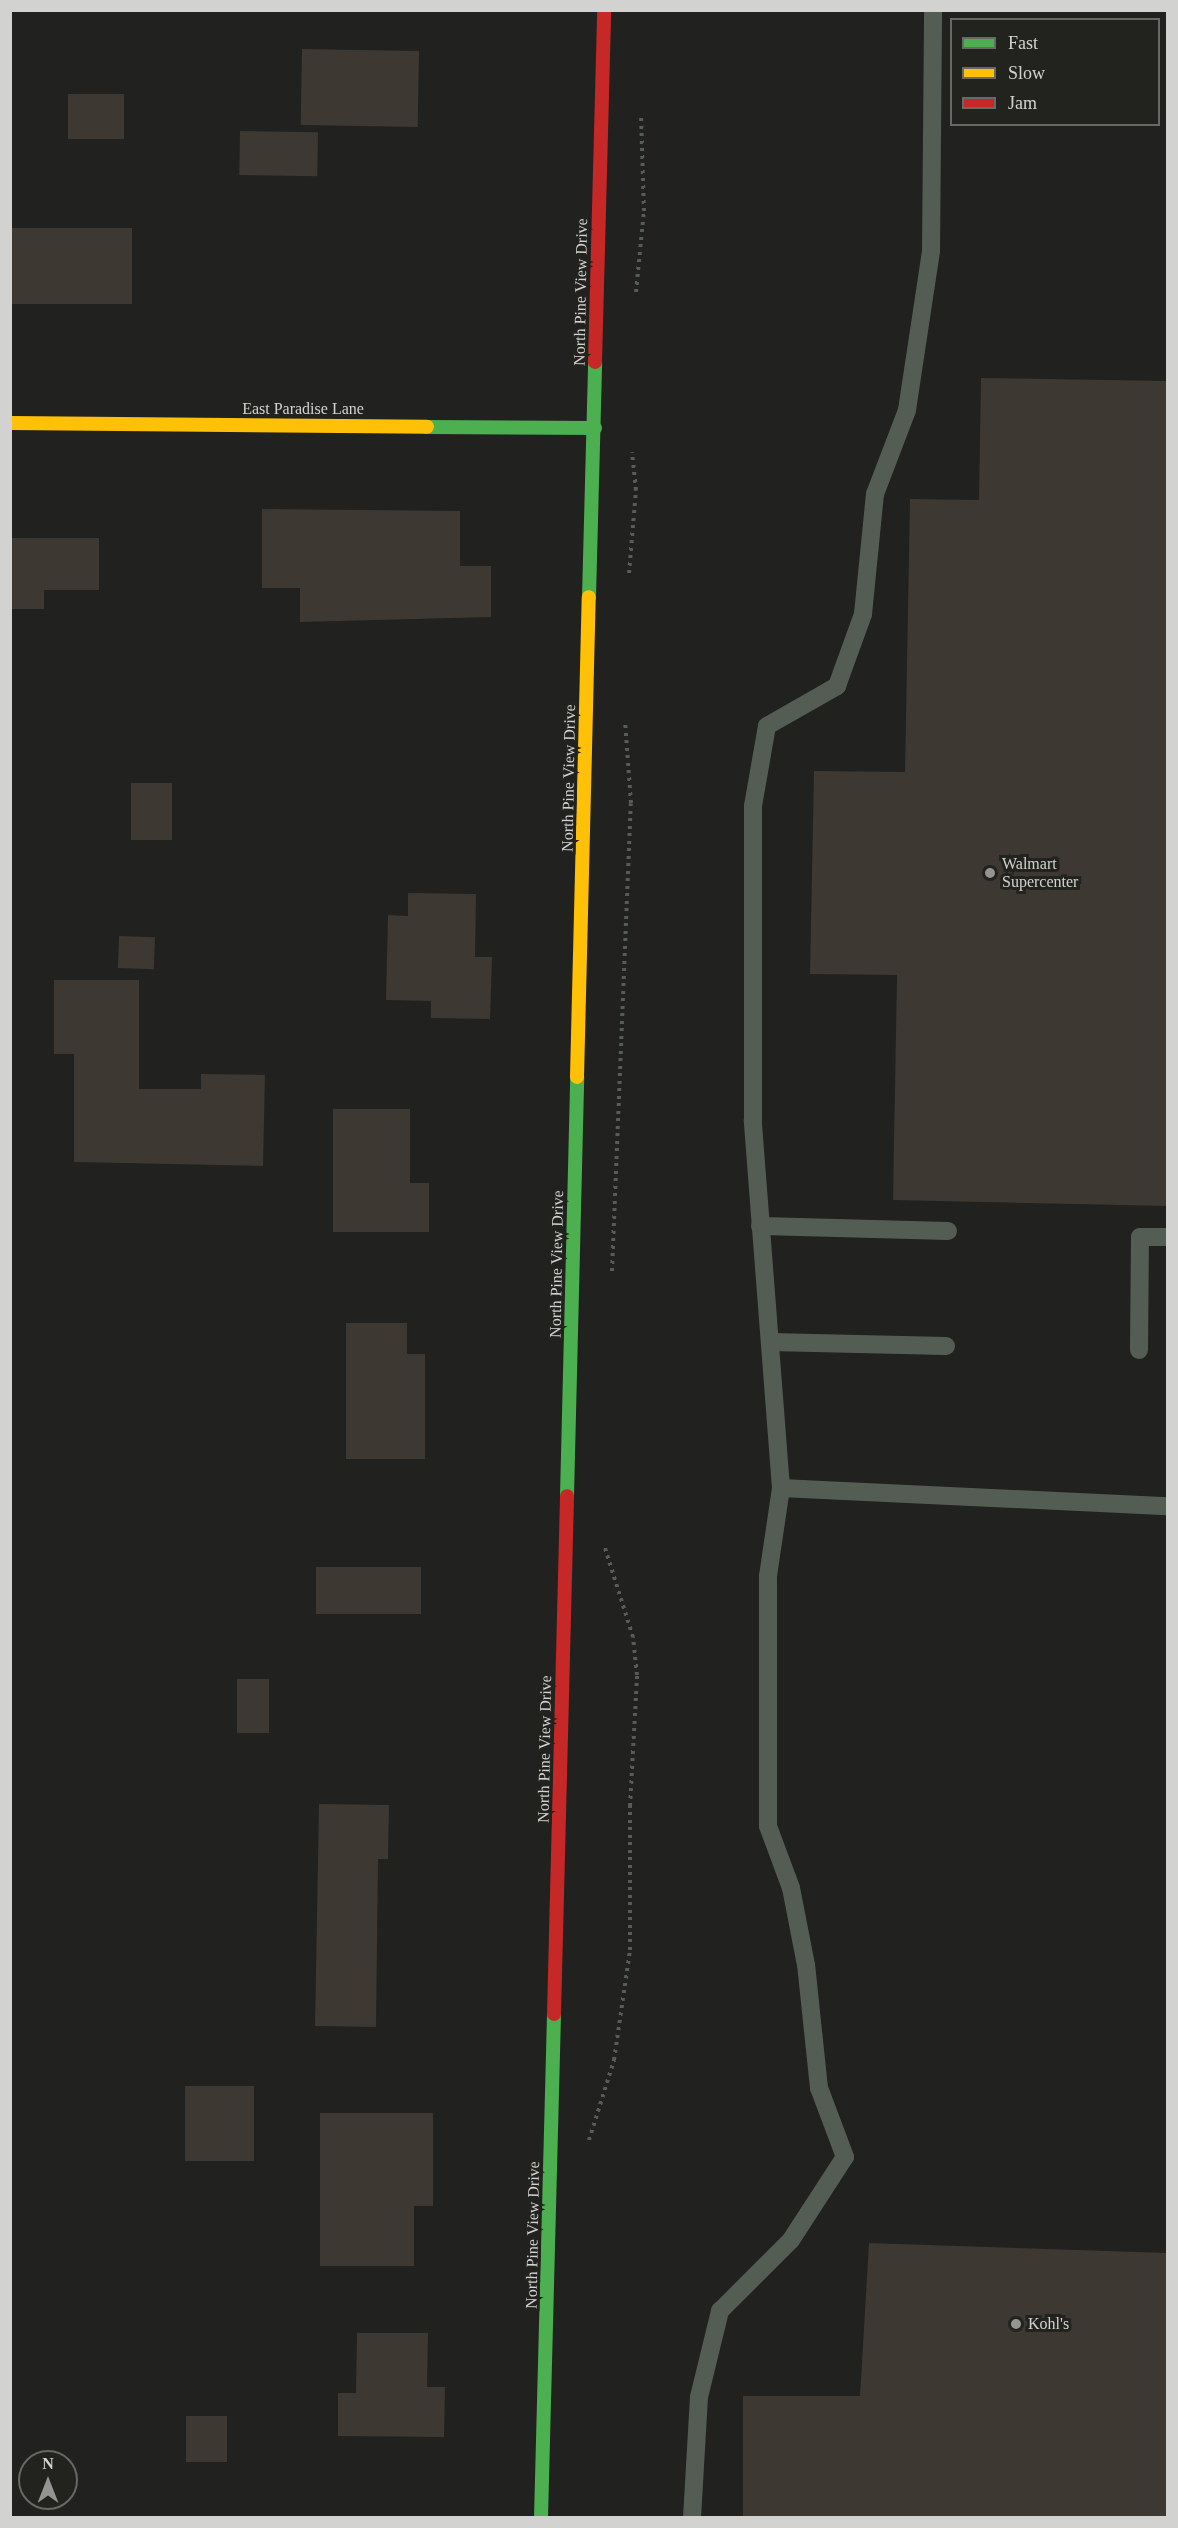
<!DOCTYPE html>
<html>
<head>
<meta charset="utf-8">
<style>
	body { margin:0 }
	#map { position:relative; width:1178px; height:2528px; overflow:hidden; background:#212120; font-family:"Times New Roman",serif }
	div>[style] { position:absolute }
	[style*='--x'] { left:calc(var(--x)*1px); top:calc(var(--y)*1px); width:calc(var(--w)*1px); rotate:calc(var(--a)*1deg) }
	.building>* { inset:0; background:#3d3831; transform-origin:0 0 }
	.path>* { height:4px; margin-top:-2px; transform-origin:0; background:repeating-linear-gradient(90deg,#575c56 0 3px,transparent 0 7.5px) }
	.lane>* { height:18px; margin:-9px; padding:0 9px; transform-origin:9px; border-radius:9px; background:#545d53 }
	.fast>* { height:14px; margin:-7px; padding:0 7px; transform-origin:7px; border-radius:7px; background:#4caf50 }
	.slow>* { height:14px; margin:-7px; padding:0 7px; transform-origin:7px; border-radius:7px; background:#ffc107 }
	.jam>* { height:14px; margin:-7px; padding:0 7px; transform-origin:7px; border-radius:7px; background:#c62828 }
	.dots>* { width:16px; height:16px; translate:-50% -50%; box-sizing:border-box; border:3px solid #22221f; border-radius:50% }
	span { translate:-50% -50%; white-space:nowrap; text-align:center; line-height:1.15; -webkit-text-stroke:6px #22221f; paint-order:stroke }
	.street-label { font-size:16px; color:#d2d2d0 }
	.poi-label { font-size:16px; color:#d2d2d0 }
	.left { translate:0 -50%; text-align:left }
	.frame { position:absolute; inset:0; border:12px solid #d2d2d0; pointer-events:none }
	.legend { position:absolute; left:950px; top:18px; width:210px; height:108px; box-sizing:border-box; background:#22221f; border:2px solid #686866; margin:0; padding:8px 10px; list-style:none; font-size:18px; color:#d2d2d0 }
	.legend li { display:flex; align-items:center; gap:12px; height:30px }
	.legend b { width:30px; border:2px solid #686866 }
	.north { position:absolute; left:18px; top:2450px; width:60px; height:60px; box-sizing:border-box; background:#22221f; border:2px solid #686866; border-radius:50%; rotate:0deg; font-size:16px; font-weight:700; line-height:24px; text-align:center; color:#d2d2d0 }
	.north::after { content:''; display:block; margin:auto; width:21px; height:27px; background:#949492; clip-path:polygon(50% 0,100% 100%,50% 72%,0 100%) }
</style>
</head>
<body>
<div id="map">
	<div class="building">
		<i style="left:302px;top:49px;width:117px;height:76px;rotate:1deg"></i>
		<i style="left:68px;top:94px;width:56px;height:45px"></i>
		<i style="left:240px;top:131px;width:78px;height:44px;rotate:1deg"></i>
		<i style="left:10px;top:228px;width:122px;height:76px"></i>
		<i style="clip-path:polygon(981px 378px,1167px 381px,1167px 1206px,893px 1200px,897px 975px,810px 974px,814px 771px,905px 772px,910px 499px,979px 500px)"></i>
		<i style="clip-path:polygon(262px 509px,460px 511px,460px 566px,491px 566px,491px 617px,300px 622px,300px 588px,262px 588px)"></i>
		<i style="clip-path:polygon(10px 538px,99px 538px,99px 590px,44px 590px,44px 609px,10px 609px)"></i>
		<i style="left:131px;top:783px;width:41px;height:57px"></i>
		<i style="clip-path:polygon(408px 893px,476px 894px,475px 957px,492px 957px,490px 1019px,431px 1018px,431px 1001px,386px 1000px,388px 915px,408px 916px)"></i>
		<i style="left:119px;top:936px;width:36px;height:32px;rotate:2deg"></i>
		<i style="clip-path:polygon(54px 980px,139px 980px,139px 1089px,201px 1089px,201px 1074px,265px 1075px,263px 1166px,74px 1162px,74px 1054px,54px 1054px)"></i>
		<i style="clip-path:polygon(333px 1109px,410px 1109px,410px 1183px,429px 1183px,429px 1232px,333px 1232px)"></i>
		<i style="clip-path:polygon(346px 1323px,407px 1323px,407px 1354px,425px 1354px,425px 1459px,346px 1459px)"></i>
		<i style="left:316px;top:1567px;width:105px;height:47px"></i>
		<i style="left:237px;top:1679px;width:32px;height:54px"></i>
		<i style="clip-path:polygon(319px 1804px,389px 1805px,388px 1859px,378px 1859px,376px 2027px,315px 2026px)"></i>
		<i style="left:185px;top:2086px;width:69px;height:75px"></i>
		<i style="clip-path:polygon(320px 2113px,433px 2113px,433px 2206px,414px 2206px,414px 2266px,320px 2266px)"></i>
		<i style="clip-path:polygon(869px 2243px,1167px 2253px,1167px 2517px,743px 2517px,743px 2396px,860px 2396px)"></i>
		<i style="clip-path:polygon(357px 2333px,428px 2333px,427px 2387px,445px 2387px,444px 2437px,338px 2436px,338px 2393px,356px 2393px)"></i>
		<i style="left:186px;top:2416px;width:41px;height:46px"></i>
	</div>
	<div class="path">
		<i style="--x:636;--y:292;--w:81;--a:-84.4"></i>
		<i style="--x:644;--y:211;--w:94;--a:-91.8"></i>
		<i style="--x:629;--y:573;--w:83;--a:-85.2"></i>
		<i style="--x:636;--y:490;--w:38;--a:-96"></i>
		<i style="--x:612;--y:1271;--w:468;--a:-87.7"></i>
		<i style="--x:631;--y:803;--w:82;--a:-94.2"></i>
		<i style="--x:589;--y:2140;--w:84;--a:-72.6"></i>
		<i style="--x:614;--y:2060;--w:111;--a:-81.7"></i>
		<i style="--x:630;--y:1950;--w:144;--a:-90"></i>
		<i style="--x:630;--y:1806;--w:131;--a:-86.9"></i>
		<i style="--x:637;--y:1675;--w:38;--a:-96"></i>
		<i style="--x:633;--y:1637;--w:96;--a:-107.5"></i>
	</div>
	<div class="lane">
		<i style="--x:760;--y:1226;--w:188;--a:1.5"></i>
		<i style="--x:770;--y:1342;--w:176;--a:1.3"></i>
		<i style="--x:1139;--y:1350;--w:113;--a:-89.5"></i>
		<i style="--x:1140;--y:1237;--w:28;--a:0"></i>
		<i style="--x:781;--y:1488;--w:369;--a:-94.4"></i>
		<i style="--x:753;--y:1120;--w:314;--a:-90"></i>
		<i style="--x:753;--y:806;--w:81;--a:-80.1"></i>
		<i style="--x:767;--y:726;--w:81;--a:-29.7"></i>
		<i style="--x:837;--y:686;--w:77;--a:-70.1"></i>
		<i style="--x:863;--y:614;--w:121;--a:-84.3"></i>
		<i style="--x:875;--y:494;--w:90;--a:-69.1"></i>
		<i style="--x:907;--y:410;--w:161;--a:-81.4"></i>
		<i style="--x:931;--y:251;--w:241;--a:-89.5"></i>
		<i style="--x:692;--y:2518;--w:121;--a:-86.7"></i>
		<i style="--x:699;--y:2397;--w:89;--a:-76.3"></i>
		<i style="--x:720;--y:2311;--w:100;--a:-45"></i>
		<i style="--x:791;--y:2240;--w:99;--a:-57"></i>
		<i style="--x:845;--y:2157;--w:74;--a:-110.6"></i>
		<i style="--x:819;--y:2088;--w:124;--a:-96"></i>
		<i style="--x:806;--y:1965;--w:78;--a:-101"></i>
		<i style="--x:791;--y:1888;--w:66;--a:-110.4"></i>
		<i style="--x:768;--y:1826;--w:250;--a:-90"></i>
		<i style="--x:768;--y:1576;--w:89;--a:-81.6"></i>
		<i style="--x:781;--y:1488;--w:387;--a:2.7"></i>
	</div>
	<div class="fast">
		<i style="--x:427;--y:427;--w:168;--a:0.3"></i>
		<i style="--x:589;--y:597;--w:235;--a:-88.5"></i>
		<i style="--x:567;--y:1496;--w:419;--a:-88.6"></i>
		<i style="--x:541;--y:2518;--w:504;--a:-88.52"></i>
	</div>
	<div class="slow">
		<i style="--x:10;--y:423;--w:417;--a:0.5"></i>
		<i style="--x:577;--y:1077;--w:480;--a:-88.6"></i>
	</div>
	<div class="jam">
		<i style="--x:595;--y:362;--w:352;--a:-88.5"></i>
		<i style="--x:554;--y:2014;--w:518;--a:-88.56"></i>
	</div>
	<div class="dots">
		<i style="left:990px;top:873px;background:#949492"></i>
		<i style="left:1016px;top:2324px;background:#949492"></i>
	</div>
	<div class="street-label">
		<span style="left:581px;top:292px;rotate:-89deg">North Pine View Drive</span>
		<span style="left:303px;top:409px">East Paradise Lane</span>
		<span style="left:569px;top:778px;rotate:-89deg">North Pine View Drive</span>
		<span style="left:557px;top:1264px;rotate:-89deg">North Pine View Drive</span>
		<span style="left:545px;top:1749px;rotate:-89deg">North Pine View Drive</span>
		<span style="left:533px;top:2235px;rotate:-89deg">North Pine View Drive</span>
	</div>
	<div class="poi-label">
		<span class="left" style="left:1002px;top:873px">Walmart<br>Supercenter</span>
		<span class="left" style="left:1028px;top:2324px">Kohl's</span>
	</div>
	<div class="frame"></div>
	<ul class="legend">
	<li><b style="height:8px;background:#4caf50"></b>Fast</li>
	<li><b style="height:8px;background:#ffc107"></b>Slow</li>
	<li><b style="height:8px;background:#c62828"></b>Jam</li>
	</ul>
	<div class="north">N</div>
</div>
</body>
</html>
